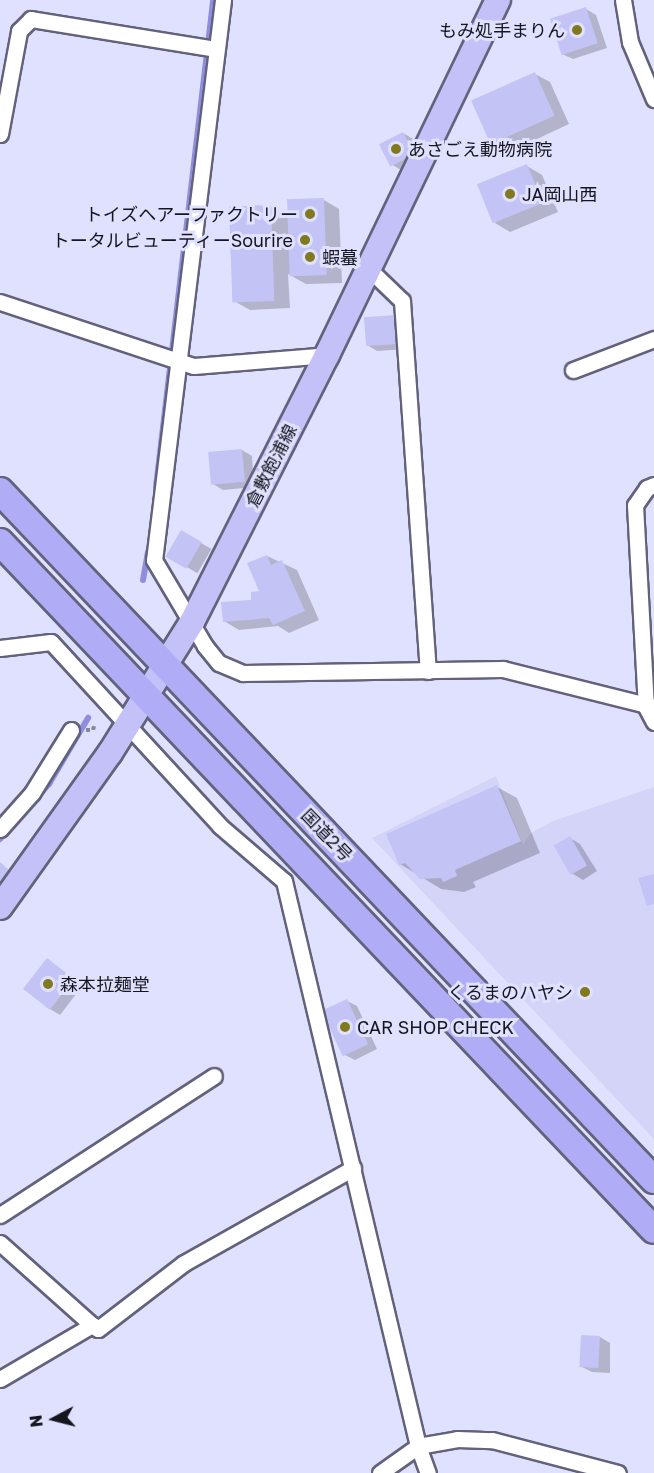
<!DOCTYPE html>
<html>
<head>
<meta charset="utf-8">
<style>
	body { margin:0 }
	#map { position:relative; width:654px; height:1473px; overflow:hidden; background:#e0e1fe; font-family:"Golos Text","Noto Sans JP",sans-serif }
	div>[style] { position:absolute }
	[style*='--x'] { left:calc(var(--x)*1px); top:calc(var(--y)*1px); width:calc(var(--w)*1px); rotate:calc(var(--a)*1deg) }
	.built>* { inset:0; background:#d4d4f9 }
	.shadow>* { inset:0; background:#0003; transform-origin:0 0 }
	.stream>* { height:6px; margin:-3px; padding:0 3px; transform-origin:3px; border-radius:3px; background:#908dde }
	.building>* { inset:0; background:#c3c3f6; transform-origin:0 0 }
	.path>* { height:4px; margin-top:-2px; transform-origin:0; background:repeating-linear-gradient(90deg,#86879b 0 4.5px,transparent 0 7.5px) }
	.roads { filter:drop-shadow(2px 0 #62627b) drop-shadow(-2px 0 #62627b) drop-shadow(0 2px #62627b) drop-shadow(0 -2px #62627b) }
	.minor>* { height:15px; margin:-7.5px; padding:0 7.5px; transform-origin:7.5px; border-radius:7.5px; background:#fff }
	.primary>* { height:24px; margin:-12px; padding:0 12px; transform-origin:12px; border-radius:12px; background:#c4c1f8 }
	.trunk>* { height:26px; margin:-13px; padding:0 13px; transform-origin:13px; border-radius:13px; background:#b0acf6 }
	.dots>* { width:16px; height:16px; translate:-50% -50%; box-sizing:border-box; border:3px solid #e0e1fe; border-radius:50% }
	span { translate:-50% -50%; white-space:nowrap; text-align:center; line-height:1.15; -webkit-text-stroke:6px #e0e1fe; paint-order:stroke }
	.poi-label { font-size:18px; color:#15151f }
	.right { translate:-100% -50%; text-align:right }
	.left { translate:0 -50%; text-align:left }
	.street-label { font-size:18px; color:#15151f }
	.north { position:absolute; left:24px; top:1389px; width:60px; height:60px; -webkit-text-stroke:4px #e0e1fe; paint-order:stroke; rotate:263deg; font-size:16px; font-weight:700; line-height:24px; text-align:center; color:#15151f }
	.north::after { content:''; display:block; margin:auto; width:21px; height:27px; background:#15151f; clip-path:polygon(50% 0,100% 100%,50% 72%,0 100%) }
</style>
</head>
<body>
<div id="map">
	<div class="built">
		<i style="clip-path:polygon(496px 776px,523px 845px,531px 833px,553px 821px,654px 787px,654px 1139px,372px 838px)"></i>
	</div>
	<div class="shadow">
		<i style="clip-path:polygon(586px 9px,596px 15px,607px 48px,573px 59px,562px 54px)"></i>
		<i style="clip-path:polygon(535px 74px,550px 82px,569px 124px,507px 153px,492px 144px)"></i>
		<i style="clip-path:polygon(403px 133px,413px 139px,423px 159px,401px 170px,391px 164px)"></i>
		<i style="clip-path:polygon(527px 166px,542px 175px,558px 212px,510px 232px,495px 223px)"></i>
		<i style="clip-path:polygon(324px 200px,339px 209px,342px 283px,306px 284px,288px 274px,290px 308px,250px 310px,234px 301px,271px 206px,289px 216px,288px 201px)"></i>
		<i style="clip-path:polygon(395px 316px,405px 322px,407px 349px,377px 351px,367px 345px)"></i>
		<i style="clip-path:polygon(242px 450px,252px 456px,254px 487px,223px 490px,213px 484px)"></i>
		<i style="left:182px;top:532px;width:34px;height:28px;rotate:30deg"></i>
		<i style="clip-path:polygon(267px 556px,297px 570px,319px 620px,289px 633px,278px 626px,239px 630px,224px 621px,261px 592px)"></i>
		<i style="clip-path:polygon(497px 787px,517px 798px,540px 853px,473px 882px,476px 887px,464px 892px,441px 889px,400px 864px)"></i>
		<i style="clip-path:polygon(570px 838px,580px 844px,597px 871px,583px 880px,573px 874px)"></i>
		<i style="clip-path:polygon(48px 960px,83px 985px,60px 1015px,50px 1009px)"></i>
		<i style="clip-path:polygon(347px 1001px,357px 1006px,377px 1049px,355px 1060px,345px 1055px)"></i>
		<i style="clip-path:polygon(600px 1337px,610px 1343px,610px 1373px,592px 1372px,582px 1367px)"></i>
	</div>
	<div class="stream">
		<i style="--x:156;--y:487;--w:490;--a:-83.3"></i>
		<i style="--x:143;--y:580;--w:29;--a:-80"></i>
		<i style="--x:0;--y:839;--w:74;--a:-48.3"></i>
		<i style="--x:49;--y:784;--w:77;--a:-59.4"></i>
	</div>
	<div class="building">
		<i style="left:586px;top:7px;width:38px;height:38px;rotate:72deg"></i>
		<i style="left:535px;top:72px;width:48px;height:70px;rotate:66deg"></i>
		<i style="left:403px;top:132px;width:25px;height:27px;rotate:63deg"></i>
		<i style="left:527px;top:164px;width:42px;height:54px;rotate:68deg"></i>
		<i style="left:324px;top:198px;width:77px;height:37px;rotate:88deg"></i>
		<i style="left:271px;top:205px;width:96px;height:42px;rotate:88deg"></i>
		<i style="left:395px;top:315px;width:29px;height:31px;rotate:86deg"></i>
		<i style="left:242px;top:449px;width:33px;height:34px;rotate:85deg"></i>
		<i style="left:181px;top:530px;width:24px;height:31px;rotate:30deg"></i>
		<i style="clip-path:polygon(267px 555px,271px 565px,282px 560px,305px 611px,273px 625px,269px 618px,223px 622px,221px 602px,251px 600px,251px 592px,259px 591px,247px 563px)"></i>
		<i style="clip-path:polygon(497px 785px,521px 841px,455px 870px,457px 876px,443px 882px,441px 878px,420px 879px,405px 863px,399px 865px,386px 834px)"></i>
		<i style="left:570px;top:836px;width:34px;height:19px;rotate:60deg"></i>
		<i style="clip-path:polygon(0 862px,11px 872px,0 885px)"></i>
		<i style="clip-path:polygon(654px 874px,654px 904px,647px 906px,638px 878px)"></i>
		<i style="left:47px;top:958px;width:34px;height:39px;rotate:38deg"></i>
		<i style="left:347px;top:999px;width:50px;height:28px;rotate:65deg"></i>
		<i style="left:581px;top:1335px;width:19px;height:32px;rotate:3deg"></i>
	</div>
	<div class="path">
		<i style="--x:86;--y:730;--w:7;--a:0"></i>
		<i style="--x:93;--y:730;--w:4;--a:-76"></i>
	</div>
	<div class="roads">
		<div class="minor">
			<i style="--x:223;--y:0;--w:564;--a:97.02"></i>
			<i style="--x:154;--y:560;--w:100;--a:59.3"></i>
			<i style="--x:205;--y:646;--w:22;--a:51"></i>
			<i style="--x:219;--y:663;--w:26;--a:23"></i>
			<i style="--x:243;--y:673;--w:260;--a:-0.9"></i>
			<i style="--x:503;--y:669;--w:156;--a:14.1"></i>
			<i style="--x:623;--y:0;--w:43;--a:80.5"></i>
			<i style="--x:630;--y:42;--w:62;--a:67.2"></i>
			<i style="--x:0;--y:134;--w:105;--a:-79.5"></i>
			<i style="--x:19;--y:31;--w:17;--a:-45"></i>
			<i style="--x:31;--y:19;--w:187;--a:9.2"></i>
			<i style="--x:368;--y:268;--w:47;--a:44.1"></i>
			<i style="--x:402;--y:301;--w:371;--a:86"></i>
			<i style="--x:0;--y:302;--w:204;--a:18.3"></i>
			<i style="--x:194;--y:366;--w:133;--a:-4.7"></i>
			<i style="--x:573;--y:370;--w:87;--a:-20.9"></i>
			<i style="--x:654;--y:485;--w:8;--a:157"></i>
			<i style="--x:647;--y:488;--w:21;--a:125"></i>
			<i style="--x:635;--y:505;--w:202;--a:86.9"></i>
			<i style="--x:646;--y:707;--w:17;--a:62"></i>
			<i style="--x:0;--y:648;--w:51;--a:-6.7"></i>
			<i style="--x:51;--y:642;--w:250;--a:47.4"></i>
			<i style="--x:220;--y:826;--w:84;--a:40.7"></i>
			<i style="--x:284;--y:881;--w:581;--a:76.66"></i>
			<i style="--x:418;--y:1446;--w:29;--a:70"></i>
			<i style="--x:0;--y:829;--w:48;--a:-48.4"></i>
			<i style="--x:32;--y:793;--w:74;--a:-58.2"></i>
			<i style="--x:0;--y:1215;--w:255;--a:-33"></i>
			<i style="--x:0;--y:1243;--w:123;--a:41.7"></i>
			<i style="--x:0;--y:1379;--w:107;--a:-30.4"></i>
			<i style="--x:92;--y:1325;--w:7;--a:34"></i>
			<i style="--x:98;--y:1329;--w:108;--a:-37.5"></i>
			<i style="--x:184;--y:1263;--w:194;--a:-29.3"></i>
			<i style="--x:380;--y:1473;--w:47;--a:-35.4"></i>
			<i style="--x:418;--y:1446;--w:40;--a:-10"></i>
			<i style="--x:457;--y:1439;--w:35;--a:2"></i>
			<i style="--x:492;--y:1440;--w:130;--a:14.7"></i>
		</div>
		<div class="primary">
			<i style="--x:0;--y:907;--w:189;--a:-54.5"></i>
			<i style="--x:110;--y:753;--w:155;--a:-58"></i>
			<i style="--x:192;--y:622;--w:299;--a:-63.2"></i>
			<i style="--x:327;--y:355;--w:394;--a:-64.3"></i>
		</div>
		<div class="trunk">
			<i style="--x:0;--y:491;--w:950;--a:46.49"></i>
			<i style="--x:0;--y:542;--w:949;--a:46.45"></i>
		</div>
	</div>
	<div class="dots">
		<i style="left:577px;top:30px;background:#80791e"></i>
		<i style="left:396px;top:149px;background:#80791e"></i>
		<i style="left:510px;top:194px;background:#80791e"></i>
		<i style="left:310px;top:214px;background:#80791e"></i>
		<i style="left:305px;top:240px;background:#80791e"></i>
		<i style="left:310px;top:257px;background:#80791e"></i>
		<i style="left:48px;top:984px;background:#80791e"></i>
		<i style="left:585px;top:992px;background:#80791e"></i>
		<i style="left:345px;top:1027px;background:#80791e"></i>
	</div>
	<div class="poi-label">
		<span class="right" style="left:565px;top:30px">もみ処手まりん</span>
		<span class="left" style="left:408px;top:149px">あさごえ動物病院</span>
		<span class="left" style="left:522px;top:194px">JA岡山西</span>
		<span class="right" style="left:298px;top:214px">トイズヘアーファクトリー</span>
		<span class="right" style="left:293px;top:240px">トータルビューティーSourire</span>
		<span class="left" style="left:322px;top:257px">蝦蟇</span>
		<span class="left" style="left:60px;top:984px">森本拉麺堂</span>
		<span class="right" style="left:573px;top:992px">くるまのハヤシ</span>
		<span class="left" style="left:357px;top:1027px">CAR SHOP CHECK</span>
	</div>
	<div class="street-label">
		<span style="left:271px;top:466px;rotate:-63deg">倉敷飽浦線</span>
		<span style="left:327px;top:835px;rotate:46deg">国道2号</span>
	</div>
	<div class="north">N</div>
</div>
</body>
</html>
